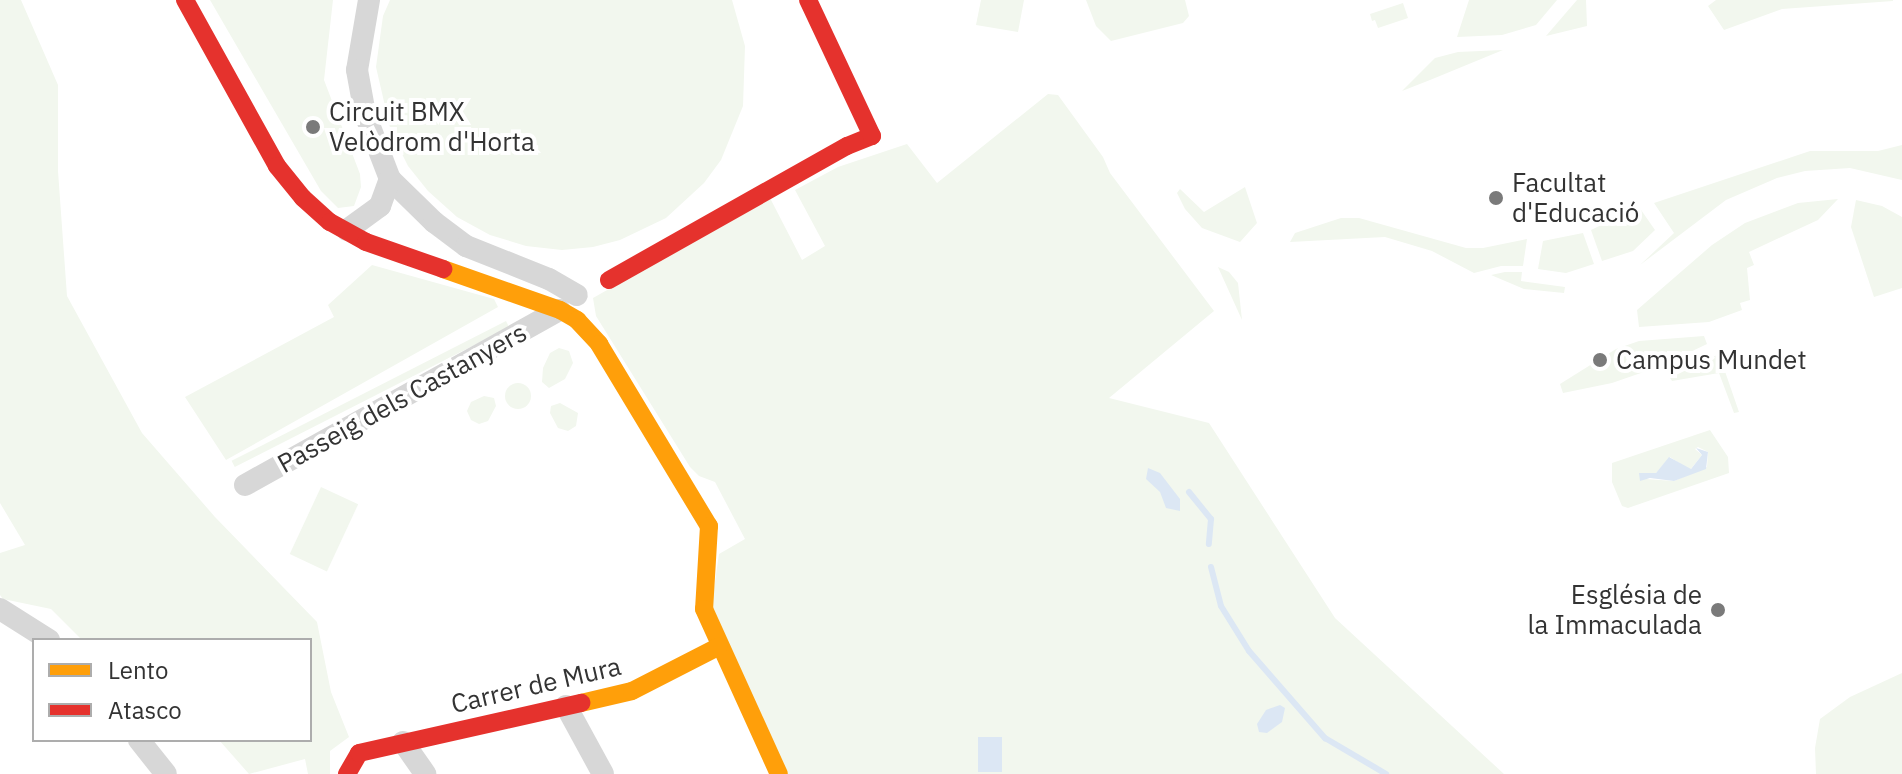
<!DOCTYPE html>
<html>
<head>
<meta charset="utf-8">
<style>
	body { margin:0 }
	#map { position:relative; width:1902px; height:774px; overflow:hidden; background:#fff; font-family:"IBM Plex Sans",sans-serif }
	div>[style] { position:absolute }
	[style*='--x'] { left:calc(var(--x)*1px); top:calc(var(--y)*1px); width:calc(var(--w)*1px); rotate:calc(var(--a)*1deg) }
	.green>* { inset:0; background:#f2f7ee; transform-origin:0 0 }
	.round { border-radius:50% }
	.water>* { inset:0; background:#dce7f4; transform-origin:0 0 }
	.stream>* { height:6px; margin:-3px; padding:0 3px; transform-origin:3px; border-radius:3px; background:#dce7f4 }
	.street>* { height:22px; margin:-11px; padding:0 11px; transform-origin:11px; border-radius:11px; background:#d7d7d7 }
	.slow>* { height:18px; margin:-9px; padding:0 9px; transform-origin:9px; border-radius:9px; background:#ff9f0a }
	.jam>* { height:18px; margin:-9px; padding:0 9px; transform-origin:9px; border-radius:9px; background:#e5322d }
	.dots>* { width:22px; height:22px; translate:-50% -50%; box-sizing:border-box; border:4px solid #fff; border-radius:50% }
	span { translate:-50% -50%; white-space:nowrap; text-align:center; line-height:1.15; -webkit-text-stroke:8px #fff; paint-order:stroke }
	.poi-label { font-size:26px; color:#333 }
	.left { translate:0 -50%; text-align:left }
	.right { translate:-100% -50%; text-align:right }
	.street-label { font-size:26px; color:#333 }
	.legend { position:absolute; left:32px; top:638px; width:280px; height:104px; box-sizing:border-box; background:#fff; border:2px solid #adadad; margin:0; padding:10px 14px; list-style:none; font-size:24px; color:#333 }
	.legend li { display:flex; align-items:center; gap:16px; height:40px }
	.legend b { width:40px; border:2px solid #adadad }
</style>
</head>
<body>
<div id="map">
	<div class="green">
		<i style="clip-path:polygon(0 0,21px 0,58px 85px,58px 171px,67px 296px,142px 433px,215px 517px,317px 622px,331px 692px,349px 737px,330px 751px,330px 774px,308px 774px,305px 759px,249px 774px,219px 740px,310px 740px,310px 640px,82px 640px,51px 609px,3px 599px,0 595px,0 553px,25px 545px,0 503px)"></i>
		<i style="clip-path:polygon(210px 0,333px 0,324px 80px,360px 174px,361px 187px,354px 206px,338px 208px,321px 191px)"></i>
		<i style="clip-path:polygon(390px 0,732px 0,745px 46px,743px 106px,721px 160px,704px 183px,666px 218px,620px 240px,593px 247px,562px 250px,526px 246px,490px 235px,457px 217px,428px 191px,408px 166px,391px 132px,376px 67px,383px 16px)"></i>
		<i style="clip-path:polygon(981px 0,1024px 0,1018px 32px,976px 25px)"></i>
		<i style="clip-path:polygon(1086px 0,1185px 0,1189px 16px,1183px 23px,1111px 41px,1096px 26px)"></i>
		<i style="clip-path:polygon(1469px 0,1557px 0,1536px 25px,1502px 35px,1457px 37px)"></i>
		<i style="clip-path:polygon(1577px 0,1586px 0,1587px 26px,1546px 36px)"></i>
		<i style="clip-path:polygon(1716px 0,1893px 0,1893px 1px,1782px 9px,1724px 30px,1708px 6px)"></i>
		<i style="clip-path:polygon(1403px 3px,1408px 18px,1378px 28px,1375px 20px,1372px 21px,1370px 14px)"></i>
		<i style="clip-path:polygon(1503px 50px,1430px 80px,1402px 91px,1435px 58px,1458px 52px)"></i>
		<i style="clip-path:polygon(1048px 94px,1058px 95px,1103px 157px,1110px 173px,1214px 311px,1109px 398px,1209px 423px,1335px 618px,1504px 774px,786px 774px,711px 609px,719px 554px,745px 539px,715px 482px,699px 476px,690px 467px,596px 316px,593px 298px,770px 198px,802px 260px,825px 246px,795px 190px,838px 167px,907px 144px,937px 183px)"></i>
		<i style="clip-path:polygon(1902px 145px,1902px 180px,1850px 168px,1805px 171px,1777px 178px,1726px 200px,1640px 265px,1674px 233px,1654px 203px,1810px 151px,1878px 151px)"></i>
		<i style="clip-path:polygon(1245px 187px,1257px 223px,1240px 242px,1202px 228px,1185px 209px,1177px 193px,1180px 189px,1204px 212px)"></i>
		<i style="clip-path:polygon(1838px 199px,1818px 220px,1749px 252px,1754px 265px,1747px 268px,1750px 300px,1740px 303px,1742px 310px,1709px 322px,1639px 327px,1637px 310px,1712px 245px,1745px 223px,1798px 203px)"></i>
		<i style="clip-path:polygon(1856px 200px,1882px 206px,1902px 217px,1902px 288px,1874px 297px,1851px 227px)"></i>
		<i style="clip-path:polygon(1639px 207px,1655px 230px,1633px 251px,1602px 261px,1591px 230px)"></i>
		<i style="clip-path:polygon(1341px 218px,1359px 218px,1466px 248px,1483px 248px,1527px 239px,1523px 266px,1501px 266px,1474px 273px,1432px 251px,1385px 237px,1290px 242px,1295px 233px)"></i>
		<i style="clip-path:polygon(1583px 233px,1594px 264px,1566px 273px,1538px 269px,1543px 241px)"></i>
		<i style="clip-path:polygon(372px 265px,494px 299px,498px 307px,226px 460px,185px 397px,334px 317px,328px 305px)"></i>
		<i style="clip-path:polygon(1218px 267px,1229px 272px,1238px 283px,1242px 320px)"></i>
		<i style="clip-path:polygon(1505px 272px,1522px 272px,1521px 281px,1565px 287px,1564px 293px,1524px 289px,1491px 275px)"></i>
		<i style="left:506px;top:321px;width:7px;height:308px;rotate:63deg"></i>
		<i style="clip-path:polygon(1704px 336px,1707px 344px,1661px 366px,1612px 383px,1563px 393px,1560px 384px,1616px 349px,1639px 341px)"></i>
		<i style="clip-path:polygon(559px 348px,569px 351px,573px 363px,565px 379px,549px 388px,542px 382px,543px 368px,550px 353px)"></i>
		<i style="clip-path:polygon(1719px 354px,1739px 412px,1734px 413px,1719px 373px,1672px 381px,1670px 378px)"></i>
		<i class="round" style="left:505px;top:383px;width:26px;height:26px"></i>
		<i style="clip-path:polygon(484px 396px,494px 398px,496px 406px,488px 421px,479px 424px,471px 420px,467px 411px,471px 402px)"></i>
		<i style="clip-path:polygon(560px 403px,578px 413px,576px 426px,568px 431px,558px 428px,550px 413px,551px 406px)"></i>
		<i style="clip-path:polygon(evenodd,1710px 430px,1728px 457px,1729px 473px,1628px 508px,1622px 506px,1612px 482px,1612px 463px,1710px 430px,1698px 447px,1708px 452px,1707px 467px,1674px 481px,1646px 479px,1643px 473px,1656px 473px,1670px 457px,1690px 470px,1702px 455px,1695px 449px,1698px 447px)"></i>
		<i style="left:321px;top:487px;width:41px;height:74px;rotate:25deg"></i>
		<i style="clip-path:polygon(1902px 673px,1902px 774px,1816px 774px,1815px 748px,1820px 719px,1850px 697px)"></i>
	</div>
	<div class="water">
		<i style="clip-path:polygon(1696px 448px,1708px 452px,1706px 469px,1674px 481px,1650px 478px,1640px 481px,1639px 473px,1656px 473px,1669px 457px,1691px 469px,1702px 455px)"></i>
		<i style="clip-path:polygon(1148px 468px,1160px 473px,1180px 499px,1180px 511px,1166px 508px,1160px 492px,1146px 479px)"></i>
		<i style="clip-path:polygon(1280px 705px,1285px 708px,1282px 722px,1267px 733px,1259px 732px,1257px 724px,1266px 710px)"></i>
		<i style="left:978px;top:737px;width:24px;height:35px"></i>
	</div>
	<div class="stream">
		<i style="--x:1189;--y:492;--w:35;--a:51"></i>
		<i style="--x:1211;--y:519;--w:25;--a:95"></i>
		<i style="--x:1211;--y:567;--w:40;--a:75.6"></i>
		<i style="--x:1221;--y:606;--w:53;--a:58.1"></i>
		<i style="--x:1249;--y:651;--w:116;--a:48.9"></i>
		<i style="--x:1325;--y:738;--w:71;--a:30.5"></i>
	</div>
	<div class="street">
		<i style="--x:369;--y:0;--w:71;--a:99.7"></i>
		<i style="--x:357;--y:70;--w:45;--a:79.7"></i>
		<i style="--x:365;--y:114;--w:70;--a:69"></i>
		<i style="--x:390;--y:179;--w:62;--a:44.3"></i>
		<i style="--x:434;--y:222;--w:40;--a:37"></i>
		<i style="--x:466;--y:246;--w:89;--a:21.7"></i>
		<i style="--x:549;--y:279;--w:32;--a:30"></i>
		<i style="--x:347;--y:230;--w:41;--a:-36"></i>
		<i style="--x:380;--y:206;--w:29;--a:-70"></i>
		<i style="--x:245;--y:485;--w:360;--a:-29.1"></i>
		<i style="--x:0;--y:609;--w:58;--a:32.3"></i>
		<i style="--x:566;--y:706;--w:77;--a:61.4"></i>
		<i style="--x:139;--y:740;--w:43;--a:51.5"></i>
		<i style="--x:403;--y:742;--w:39;--a:55"></i>
	</div>
	<div class="slow">
		<i style="--x:443;--y:269;--w:124;--a:19.3"></i>
		<i style="--x:560;--y:310;--w:20;--a:30"></i>
		<i style="--x:577;--y:320;--w:33;--a:47"></i>
		<i style="--x:599;--y:344;--w:213;--a:58.9"></i>
		<i style="--x:709;--y:526;--w:83;--a:93.4"></i>
		<i style="--x:704;--y:609;--w:181;--a:65.6"></i>
		<i style="--x:581;--y:703;--w:52;--a:-13.2"></i>
		<i style="--x:632;--y:691;--w:97;--a:-27.1"></i>
	</div>
	<div class="jam">
		<i style="--x:185;--y:0;--w:190;--a:61"></i>
		<i style="--x:277;--y:166;--w:41;--a:50.9"></i>
		<i style="--x:303;--y:198;--w:36;--a:42"></i>
		<i style="--x:330;--y:222;--w:41;--a:29.1"></i>
		<i style="--x:366;--y:242;--w:82;--a:19.3"></i>
		<i style="--x:609;--y:280;--w:273;--a:-29.4"></i>
		<i style="--x:847;--y:146;--w:27;--a:-22"></i>
		<i style="--x:872;--y:136;--w:150;--a:-115.2"></i>
		<i style="--x:347;--y:774;--w:24;--a:-60"></i>
		<i style="--x:359;--y:753;--w:228;--a:-12.7"></i>
	</div>
	<div class="dots">
		<i style="left:313px;top:127px;background:#7a7a7a"></i>
		<i style="left:1496px;top:198px;background:#7a7a7a"></i>
		<i style="left:1600px;top:360px;background:#7a7a7a"></i>
		<i style="left:1718px;top:610px;background:#7a7a7a"></i>
	</div>
	<div class="poi-label">
		<span class="left" style="left:329px;top:127px">Circuit BMX<br>Velòdrom d'Horta</span>
		<span class="left" style="left:1512px;top:198px">Facultat<br>d'Educació</span>
		<span class="left" style="left:1616px;top:360px">Campus Mundet</span>
		<span class="right" style="left:1702px;top:610px">Església de<br>la Immaculada</span>
	</div>
	<div class="street-label">
		<span style="left:402px;top:398px;rotate:-29deg">Passeig dels Castanyers</span>
		<span style="left:536px;top:685px;rotate:-13deg">Carrer de Mura</span>
	</div>
	<ul class="legend">
	<li><b style="height:10px;background:#ff9f0a"></b>Lento</li>
	<li><b style="height:10px;background:#e5322d"></b>Atasco</li>
	</ul>
</div>
</body>
</html>
